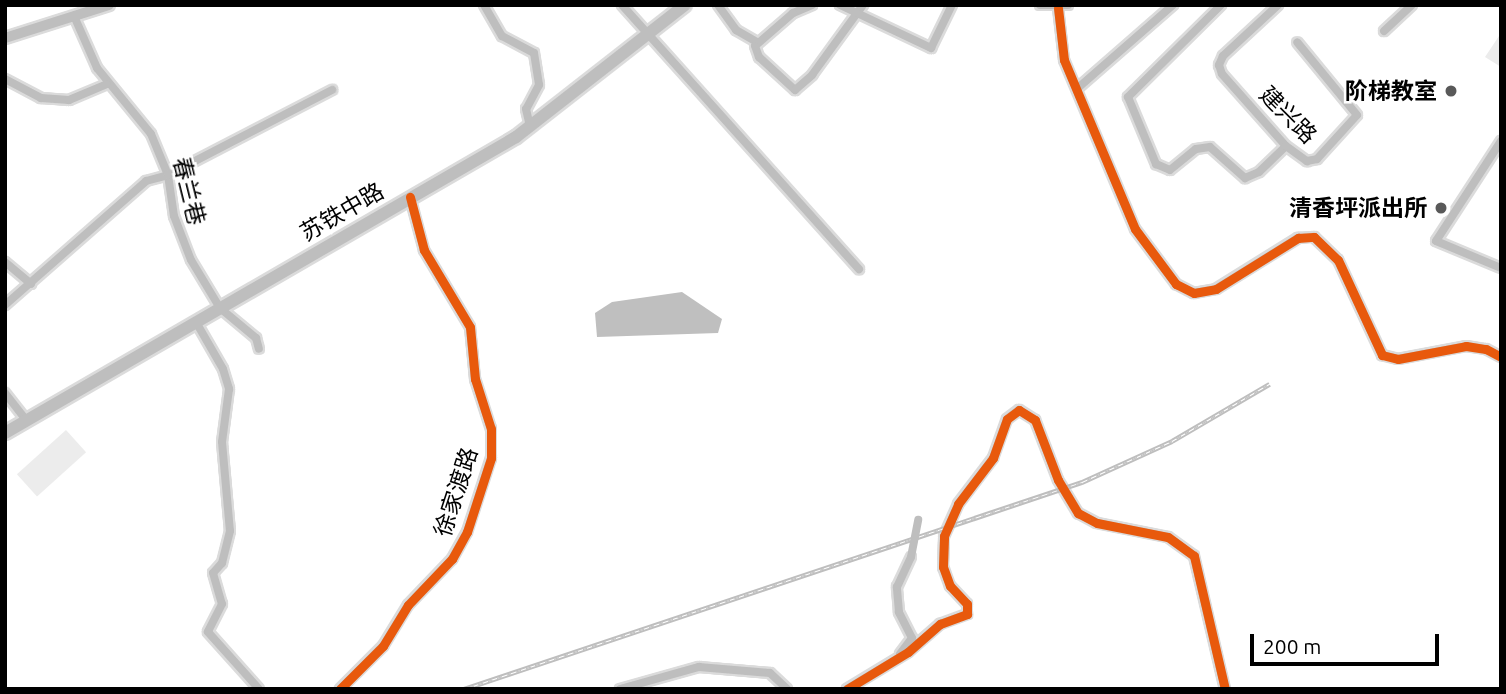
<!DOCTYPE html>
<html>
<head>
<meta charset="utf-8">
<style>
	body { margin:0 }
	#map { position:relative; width:1506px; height:694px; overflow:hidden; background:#fff; font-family:Ubuntu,"Noto Sans SC",sans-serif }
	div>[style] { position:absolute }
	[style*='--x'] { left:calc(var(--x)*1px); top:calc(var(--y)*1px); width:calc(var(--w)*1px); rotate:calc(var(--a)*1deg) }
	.green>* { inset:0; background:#ececec; transform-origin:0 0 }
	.water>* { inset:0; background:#bfbfbf }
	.roads { filter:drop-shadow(2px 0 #dbdbdb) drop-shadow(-2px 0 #dbdbdb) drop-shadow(0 2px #dbdbdb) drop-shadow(0 -2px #dbdbdb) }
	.minor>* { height:8px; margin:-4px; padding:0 4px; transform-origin:4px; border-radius:4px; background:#bebebe }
	.major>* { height:10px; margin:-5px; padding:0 5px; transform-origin:5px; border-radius:5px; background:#bebebe }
	.highway>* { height:12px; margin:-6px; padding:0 6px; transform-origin:6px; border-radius:6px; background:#bebebe }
	.rail>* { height:4.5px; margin-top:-2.25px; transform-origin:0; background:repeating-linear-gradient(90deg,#fff 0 5px,#bebebe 0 10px); box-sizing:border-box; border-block:2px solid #bebebe }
	.minor-bridge>* { height:8px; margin:-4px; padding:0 4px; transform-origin:4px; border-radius:4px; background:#bebebe }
	.cycleway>* { height:9px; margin:-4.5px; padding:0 4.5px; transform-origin:4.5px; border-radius:4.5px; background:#e8590c }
	.dots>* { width:19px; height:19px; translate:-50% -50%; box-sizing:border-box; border:4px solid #fff; border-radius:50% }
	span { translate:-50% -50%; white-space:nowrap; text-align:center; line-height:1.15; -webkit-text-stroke:5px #fff; paint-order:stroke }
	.poi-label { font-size:23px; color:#000; font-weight:700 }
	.right { translate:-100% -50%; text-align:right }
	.street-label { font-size:23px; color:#000 }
	.frame { position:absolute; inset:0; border:7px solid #000; pointer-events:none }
	.scale { position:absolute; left:1250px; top:634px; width:189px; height:32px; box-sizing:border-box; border:4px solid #000; border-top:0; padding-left:9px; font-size:21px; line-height:24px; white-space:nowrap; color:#000; -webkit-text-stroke:5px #fff; paint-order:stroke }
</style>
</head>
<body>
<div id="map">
	<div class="green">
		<i style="clip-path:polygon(1501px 33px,1501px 67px,1485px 57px)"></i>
		<i style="left:66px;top:430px;width:30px;height:66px;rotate:48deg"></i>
	</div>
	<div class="water">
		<i style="clip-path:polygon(682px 292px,722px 319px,718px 333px,597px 337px,595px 313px,612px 302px)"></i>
	</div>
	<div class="roads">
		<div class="minor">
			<i style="--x:484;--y:5;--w:36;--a:60"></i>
			<i style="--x:502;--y:36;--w:36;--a:28"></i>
			<i style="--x:534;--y:53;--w:32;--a:81"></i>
			<i style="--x:539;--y:85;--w:27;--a:118"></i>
			<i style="--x:526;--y:109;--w:17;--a:77"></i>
			<i style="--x:622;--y:5;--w:355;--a:48.1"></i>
			<i style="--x:718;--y:5;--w:31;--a:54"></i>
			<i style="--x:736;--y:30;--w:24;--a:30"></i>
			<i style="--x:812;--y:5;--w:21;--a:157"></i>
			<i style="--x:793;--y:13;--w:50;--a:139"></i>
			<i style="--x:755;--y:46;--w:12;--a:70"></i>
			<i style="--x:759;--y:57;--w:49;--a:42.5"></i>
			<i style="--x:795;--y:90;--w:23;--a:-41"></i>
			<i style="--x:812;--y:75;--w:87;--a:-53.9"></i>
			<i style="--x:840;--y:5;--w:101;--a:25.3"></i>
			<i style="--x:931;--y:48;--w:48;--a:-64"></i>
			<i style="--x:1040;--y:5;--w:28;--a:0"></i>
			<i style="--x:1221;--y:5;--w:131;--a:135.3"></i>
			<i style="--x:1128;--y:97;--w:73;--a:67.3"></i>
			<i style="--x:1156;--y:164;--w:15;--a:23"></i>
			<i style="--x:1170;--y:170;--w:33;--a:-39"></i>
			<i style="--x:1196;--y:149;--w:14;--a:-8"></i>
			<i style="--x:1210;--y:147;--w:47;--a:41.5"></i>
			<i style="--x:1245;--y:178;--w:15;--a:-23"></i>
			<i style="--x:1259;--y:172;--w:37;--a:-44"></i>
			<i style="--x:1278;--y:5;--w:75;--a:137.2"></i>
			<i style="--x:1223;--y:56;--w:10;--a:114"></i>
			<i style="--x:1219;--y:65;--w:9;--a:72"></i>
			<i style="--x:1222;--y:74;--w:96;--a:48.4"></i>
			<i style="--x:1286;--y:146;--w:26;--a:36"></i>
			<i style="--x:1307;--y:161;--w:10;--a:-11"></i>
			<i style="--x:1317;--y:159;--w:59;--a:-47.7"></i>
			<i style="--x:1357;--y:115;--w:94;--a:-129.4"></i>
			<i style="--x:1058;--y:8;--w:52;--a:83.4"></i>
			<i style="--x:1064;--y:60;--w:183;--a:67.2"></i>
			<i style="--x:1135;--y:229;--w:69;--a:53.3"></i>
			<i style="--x:1176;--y:284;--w:20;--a:27"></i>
			<i style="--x:1194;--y:293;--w:22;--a:-10"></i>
			<i style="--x:1216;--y:289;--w:97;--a:-31.9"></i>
			<i style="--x:1298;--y:238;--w:16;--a:-4"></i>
			<i style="--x:1314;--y:237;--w:33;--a:44"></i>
			<i style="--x:1338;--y:260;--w:105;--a:65.1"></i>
			<i style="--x:1382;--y:355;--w:16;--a:14"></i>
			<i style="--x:1398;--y:359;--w:69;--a:-10.8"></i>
			<i style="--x:1466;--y:346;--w:20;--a:9"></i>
			<i style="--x:1486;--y:349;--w:17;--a:28"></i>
			<i style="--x:74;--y:16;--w:57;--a:66.1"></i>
			<i style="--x:97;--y:68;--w:85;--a:50.7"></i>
			<i style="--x:151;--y:134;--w:44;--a:67.5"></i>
			<i style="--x:168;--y:175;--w:41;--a:81.7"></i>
			<i style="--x:174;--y:216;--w:47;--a:68.9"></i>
			<i style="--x:191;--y:260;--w:56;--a:58.9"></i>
			<i style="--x:220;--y:308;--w:47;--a:39.8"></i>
			<i style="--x:256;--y:338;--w:11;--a:75"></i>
			<i style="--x:1384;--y:31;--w:38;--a:-43"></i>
			<i style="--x:5;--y:79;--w:41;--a:27.8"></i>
			<i style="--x:41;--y:98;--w:28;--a:4"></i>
			<i style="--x:69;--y:100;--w:41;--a:-22.8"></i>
			<i style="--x:1079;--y:87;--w:125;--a:-41.1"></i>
			<i style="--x:1501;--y:141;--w:119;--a:123"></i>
			<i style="--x:1436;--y:241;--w:70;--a:22.6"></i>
			<i style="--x:5;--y:262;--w:34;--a:40"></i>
			<i style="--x:5;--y:305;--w:188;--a:-41.3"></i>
			<i style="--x:146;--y:181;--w:23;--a:-15"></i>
			<i style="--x:168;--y:175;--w:185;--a:-27.4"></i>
			<i style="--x:196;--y:322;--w:54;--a:60.1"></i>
			<i style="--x:223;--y:369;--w:21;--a:73"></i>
			<i style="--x:229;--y:389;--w:53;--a:97.5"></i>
			<i style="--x:222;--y:442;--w:89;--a:84.9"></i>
			<i style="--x:230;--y:531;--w:33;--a:104"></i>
			<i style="--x:222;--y:563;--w:13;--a:132"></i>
			<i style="--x:213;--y:573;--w:32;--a:74"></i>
			<i style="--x:222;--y:604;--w:31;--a:117"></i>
			<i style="--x:208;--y:632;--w:76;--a:48.2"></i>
			<i style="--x:5;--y:393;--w:34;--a:52"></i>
			<i style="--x:900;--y:654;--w:20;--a:-53"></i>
			<i style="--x:912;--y:638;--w:29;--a:-117"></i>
			<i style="--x:899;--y:612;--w:25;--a:-95"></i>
			<i style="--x:897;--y:587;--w:33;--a:-65"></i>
			<i style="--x:340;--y:689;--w:61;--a:-45"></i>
			<i style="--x:383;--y:646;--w:48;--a:-58.6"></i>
			<i style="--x:408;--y:605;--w:64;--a:-46.3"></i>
			<i style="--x:452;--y:559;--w:31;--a:-61"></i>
			<i style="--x:467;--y:532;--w:78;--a:-72"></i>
			<i style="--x:491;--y:458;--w:29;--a:-90"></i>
			<i style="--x:491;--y:429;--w:52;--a:-107.7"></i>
			<i style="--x:475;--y:379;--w:52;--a:-95.5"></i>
			<i style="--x:470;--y:327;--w:90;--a:-120.9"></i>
			<i style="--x:424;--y:250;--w:55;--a:-104.8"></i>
			<i style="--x:620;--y:689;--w:82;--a:-15.6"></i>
			<i style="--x:699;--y:667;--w:71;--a:4.8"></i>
			<i style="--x:770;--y:673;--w:23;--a:43"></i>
			<i style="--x:847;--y:689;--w:71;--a:-31.2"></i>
			<i style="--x:908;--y:652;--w:43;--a:-41.2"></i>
			<i style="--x:940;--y:624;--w:29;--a:-20"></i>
			<i style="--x:967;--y:614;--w:10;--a:-90"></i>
			<i style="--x:967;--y:604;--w:25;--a:-133"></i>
			<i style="--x:950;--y:586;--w:20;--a:-110"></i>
			<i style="--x:943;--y:567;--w:31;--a:-88"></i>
			<i style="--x:944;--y:536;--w:35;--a:-66"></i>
			<i style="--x:958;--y:504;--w:58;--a:-52.7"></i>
			<i style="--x:993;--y:458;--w:41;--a:-70.3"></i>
			<i style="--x:1007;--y:419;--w:15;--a:-37"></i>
			<i style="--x:1019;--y:410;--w:19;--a:32"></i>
			<i style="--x:1035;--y:420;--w:64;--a:69"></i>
			<i style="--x:1058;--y:480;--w:39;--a:59"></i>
			<i style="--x:1078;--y:513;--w:21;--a:28"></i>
			<i style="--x:1097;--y:523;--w:72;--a:11.2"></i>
			<i style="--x:1168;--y:537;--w:32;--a:36"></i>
			<i style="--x:1194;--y:556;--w:137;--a:76.9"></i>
		</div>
		<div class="major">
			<i style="--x:5;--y:38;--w:109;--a:-17.6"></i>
		</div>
		<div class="highway">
			<i style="--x:5;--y:433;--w:591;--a:-30.08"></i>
			<i style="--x:516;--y:137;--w:214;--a:-38"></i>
		</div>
	</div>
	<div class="rail">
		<i style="--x:464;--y:689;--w:652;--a:-18.52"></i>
		<i style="--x:1082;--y:482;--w:99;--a:-24.5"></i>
		<i style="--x:1172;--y:441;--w:113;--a:-30.4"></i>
	</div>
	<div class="minor-bridge">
		<i style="--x:911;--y:557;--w:38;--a:-79"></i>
	</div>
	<div class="cycleway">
		<i style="--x:1058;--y:8;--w:52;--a:83.4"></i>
		<i style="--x:1064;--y:60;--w:183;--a:67.2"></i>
		<i style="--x:1135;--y:229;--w:69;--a:53.3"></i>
		<i style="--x:1176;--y:284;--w:20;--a:27"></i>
		<i style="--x:1194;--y:293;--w:22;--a:-10"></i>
		<i style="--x:1216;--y:289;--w:97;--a:-31.9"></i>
		<i style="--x:1298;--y:238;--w:16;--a:-4"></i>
		<i style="--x:1314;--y:237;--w:33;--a:44"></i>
		<i style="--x:1338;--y:260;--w:105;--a:65.1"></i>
		<i style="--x:1382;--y:355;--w:16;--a:14"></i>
		<i style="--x:1398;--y:359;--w:69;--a:-10.8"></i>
		<i style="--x:1466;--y:346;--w:20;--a:9"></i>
		<i style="--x:1486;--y:349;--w:17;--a:28"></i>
		<i style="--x:340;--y:689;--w:61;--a:-45"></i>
		<i style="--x:383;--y:646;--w:48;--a:-58.6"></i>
		<i style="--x:408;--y:605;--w:64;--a:-46.3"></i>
		<i style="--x:452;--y:559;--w:31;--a:-61"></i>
		<i style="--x:467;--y:532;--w:78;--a:-72"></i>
		<i style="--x:491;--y:458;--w:29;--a:-90"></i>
		<i style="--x:491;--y:429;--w:52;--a:-107.7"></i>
		<i style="--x:475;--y:379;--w:52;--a:-95.5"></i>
		<i style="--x:470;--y:327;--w:90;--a:-120.9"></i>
		<i style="--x:424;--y:250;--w:55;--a:-104.8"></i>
		<i style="--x:847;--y:689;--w:71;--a:-31.2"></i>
		<i style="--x:908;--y:652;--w:43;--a:-41.2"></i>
		<i style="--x:940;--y:624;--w:29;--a:-20"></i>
		<i style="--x:967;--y:614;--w:10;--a:-90"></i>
		<i style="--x:967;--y:604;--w:25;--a:-133"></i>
		<i style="--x:950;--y:586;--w:20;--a:-110"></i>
		<i style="--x:943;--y:567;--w:31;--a:-88"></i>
		<i style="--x:944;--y:536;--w:35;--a:-66"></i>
		<i style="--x:958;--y:504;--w:58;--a:-52.7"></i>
		<i style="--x:993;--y:458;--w:41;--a:-70.3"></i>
		<i style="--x:1007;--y:419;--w:15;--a:-37"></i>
		<i style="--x:1019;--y:410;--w:19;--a:32"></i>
		<i style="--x:1035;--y:420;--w:64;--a:69"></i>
		<i style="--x:1058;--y:480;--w:39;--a:59"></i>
		<i style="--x:1078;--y:513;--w:21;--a:28"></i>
		<i style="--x:1097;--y:523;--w:72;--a:11.2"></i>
		<i style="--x:1168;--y:537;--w:32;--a:36"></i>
		<i style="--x:1194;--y:556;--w:137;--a:76.9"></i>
	</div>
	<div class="dots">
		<i style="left:1451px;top:91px;background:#595959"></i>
		<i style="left:1441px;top:208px;background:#595959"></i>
	</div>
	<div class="poi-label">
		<span class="right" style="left:1437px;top:91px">阶梯教室</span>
		<span class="right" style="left:1427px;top:208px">清香坪派出所</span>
	</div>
	<div class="street-label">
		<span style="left:1288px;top:115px;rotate:45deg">建兴路</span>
		<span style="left:189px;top:191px;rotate:76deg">春兰巷</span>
		<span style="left:342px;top:212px;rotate:-30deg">苏铁中路</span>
		<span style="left:456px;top:492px;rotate:-72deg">徐家渡路</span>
	</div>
	<div class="frame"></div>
	<div class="scale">200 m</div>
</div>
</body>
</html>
